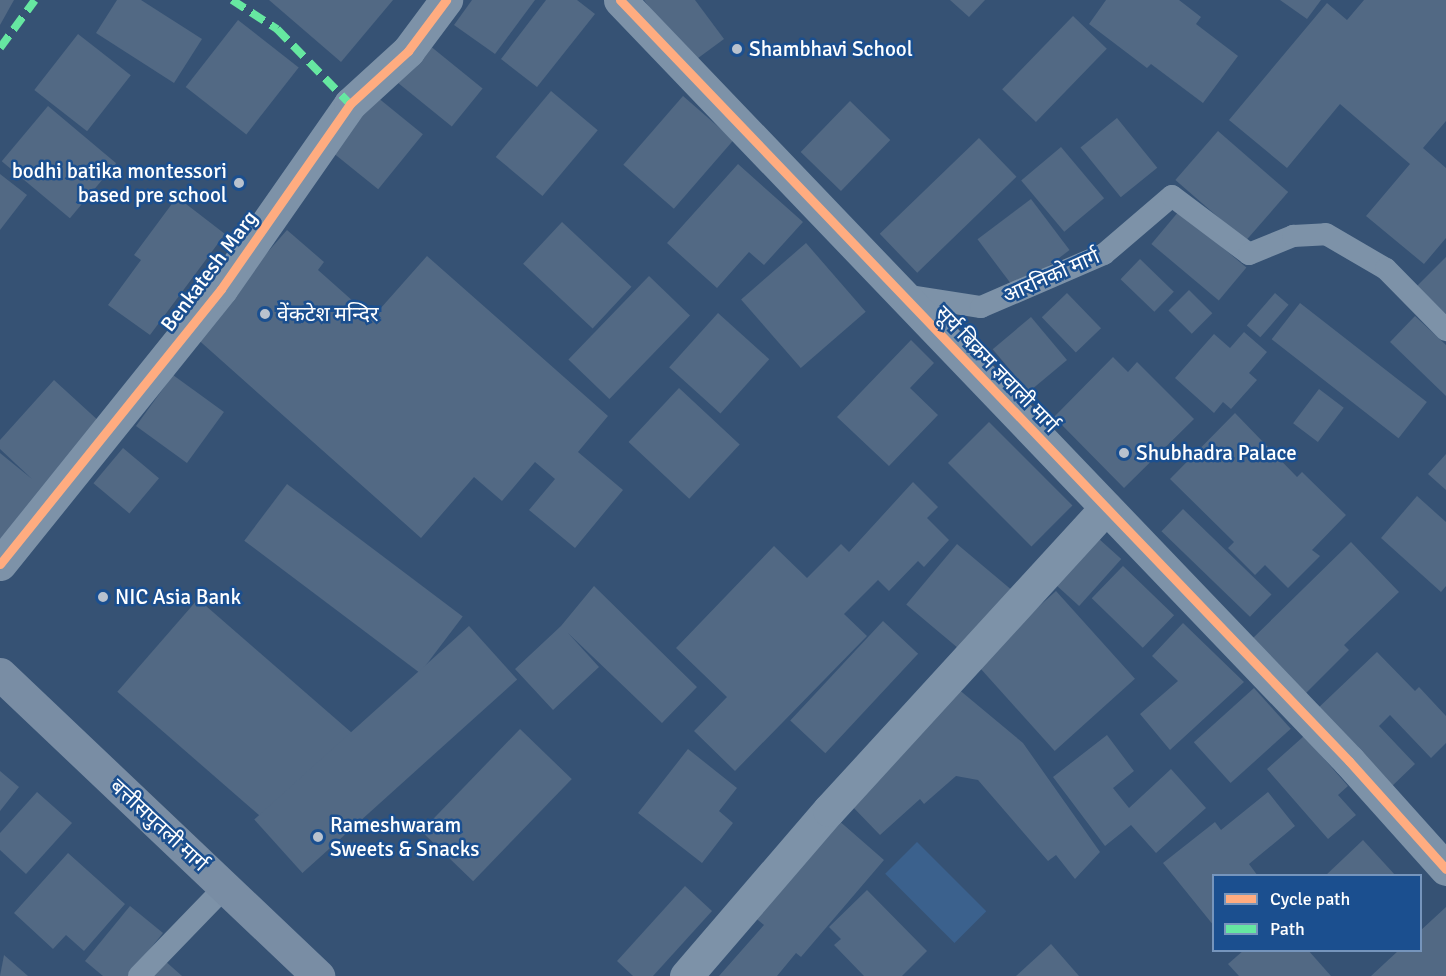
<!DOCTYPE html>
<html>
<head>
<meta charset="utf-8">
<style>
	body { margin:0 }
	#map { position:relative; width:1446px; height:976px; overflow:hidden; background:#365274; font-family:Signika,"Noto Sans Devanagari",sans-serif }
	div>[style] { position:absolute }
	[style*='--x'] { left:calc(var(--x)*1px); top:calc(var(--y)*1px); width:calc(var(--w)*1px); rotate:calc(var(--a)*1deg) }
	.water>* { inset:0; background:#3b618d; transform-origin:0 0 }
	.building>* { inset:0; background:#526984; transform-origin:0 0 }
	.lane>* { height:22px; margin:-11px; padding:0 11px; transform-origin:11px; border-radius:11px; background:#7d92a8 }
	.street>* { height:33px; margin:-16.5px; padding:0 16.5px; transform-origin:16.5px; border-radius:16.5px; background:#7d92a8 }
	.secondary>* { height:33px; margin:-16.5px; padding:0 16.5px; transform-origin:16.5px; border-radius:16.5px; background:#798da4 }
	.quiet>* { height:8px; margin-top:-4px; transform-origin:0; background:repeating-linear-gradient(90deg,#66e7a1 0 15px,transparent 0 23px) }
	.cycleway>* { height:9px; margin:-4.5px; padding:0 4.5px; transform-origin:4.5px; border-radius:4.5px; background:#ffac80 }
	.dots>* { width:16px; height:16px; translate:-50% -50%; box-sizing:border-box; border:3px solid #1b4f8f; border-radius:50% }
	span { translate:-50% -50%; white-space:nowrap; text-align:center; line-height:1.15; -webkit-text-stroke:5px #1b4f8f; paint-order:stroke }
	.poi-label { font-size:21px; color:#fff }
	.left { translate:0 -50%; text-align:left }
	.right { translate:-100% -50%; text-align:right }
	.street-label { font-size:21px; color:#fff }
	.legend { position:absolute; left:1212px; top:874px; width:210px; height:78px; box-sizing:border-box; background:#1b4f8f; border:2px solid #7695bc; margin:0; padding:8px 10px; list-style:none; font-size:18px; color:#fff }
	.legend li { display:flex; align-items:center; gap:12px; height:30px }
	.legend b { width:30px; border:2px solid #7695bc }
</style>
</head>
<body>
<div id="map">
	<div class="water">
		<i style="left:917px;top:842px;width:98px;height:45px;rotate:45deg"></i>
	</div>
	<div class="building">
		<i style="clip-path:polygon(0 0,14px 0,0 25px)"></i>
		<i style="clip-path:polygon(117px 0,141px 0,202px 39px,174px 83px,96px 33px)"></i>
		<i style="clip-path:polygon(269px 0,393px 0,341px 62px)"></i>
		<i style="clip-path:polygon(472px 0,535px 0,495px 54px,454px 25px)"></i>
		<i style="clip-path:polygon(546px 0,577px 0,595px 14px,537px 87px,501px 59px)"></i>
		<i style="clip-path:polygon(644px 0,695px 0,724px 39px,690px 64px)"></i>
		<i style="clip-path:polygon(950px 0,985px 0,969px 17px)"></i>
		<i style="clip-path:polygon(1106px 0,1179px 0,1201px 17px,1196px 24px,1238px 56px,1203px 103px,1151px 64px,1147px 68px,1089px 24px)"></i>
		<i style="clip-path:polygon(1280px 0,1321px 0,1307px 19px)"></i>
		<i style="clip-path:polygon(1364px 0,1446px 0,1446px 121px,1423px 148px,1446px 168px,1446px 238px,1424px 264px,1366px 216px,1410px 164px,1340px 104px,1287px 168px,1229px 120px,1327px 3px,1347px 20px)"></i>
		<i style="left:1073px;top:16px;width:47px;height:102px;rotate:44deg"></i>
		<i style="left:238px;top:20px;width:77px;height:85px;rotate:38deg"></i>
		<i style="left:78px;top:34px;width:67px;height:71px;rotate:38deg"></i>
		<i style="left:429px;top:45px;width:69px;height:49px;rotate:39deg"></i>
		<i style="left:551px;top:91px;width:61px;height:86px;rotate:40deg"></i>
		<i style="left:683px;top:96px;width:67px;height:91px;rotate:41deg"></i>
		<i style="left:377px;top:97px;width:59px;height:71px;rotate:39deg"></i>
		<i style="left:850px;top:101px;width:56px;height:71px;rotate:44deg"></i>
		<i style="left:48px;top:106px;width:89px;height:72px;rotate:40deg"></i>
		<i style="left:1117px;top:118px;width:64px;height:47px;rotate:51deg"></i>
		<i style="left:1218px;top:131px;width:93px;height:65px;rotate:41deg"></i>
		<i style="left:979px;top:138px;width:54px;height:138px;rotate:46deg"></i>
		<i style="left:1061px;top:147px;width:67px;height:52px;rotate:50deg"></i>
		<i style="clip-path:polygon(738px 164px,803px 222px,764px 265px,749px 252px,717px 288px,667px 243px)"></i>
		<i style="clip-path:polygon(0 174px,27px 195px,0 230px)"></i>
		<i style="clip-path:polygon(177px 197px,225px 234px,150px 335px,108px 305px,141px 260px,134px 255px)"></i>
		<i style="left:1031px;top:199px;width:64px;height:67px;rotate:53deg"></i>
		<i style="left:1179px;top:211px;width:88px;height:43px;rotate:40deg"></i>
		<i style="left:562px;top:222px;width:95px;height:57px;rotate:43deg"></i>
		<i style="clip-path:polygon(287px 230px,324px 262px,318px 270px,372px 318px,427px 256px,608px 416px,578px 452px,623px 490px,575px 548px,529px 510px,555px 479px,535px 462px,502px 501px,474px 477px,421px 538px,194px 336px)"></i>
		<i style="left:806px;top:243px;width:91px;height:86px;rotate:49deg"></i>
		<i style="clip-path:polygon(1446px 257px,1446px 315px,1417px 286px)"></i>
		<i style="left:1140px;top:259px;width:47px;height:28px;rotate:44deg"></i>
		<i style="left:649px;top:276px;width:57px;height:116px;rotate:44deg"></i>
		<i style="left:1189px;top:290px;width:33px;height:29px;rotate:45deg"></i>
		<i style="left:1067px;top:293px;width:49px;height:35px;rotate:46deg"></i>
		<i style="left:1275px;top:293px;width:18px;height:43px;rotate:41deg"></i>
		<i style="left:1300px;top:303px;width:161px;height:46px;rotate:38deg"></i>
		<i style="left:718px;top:313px;width:69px;height:73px;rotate:42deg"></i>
		<i style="clip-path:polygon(1415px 316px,1446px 345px,1446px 396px,1390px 342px)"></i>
		<i style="left:1031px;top:317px;width:56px;height:50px;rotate:50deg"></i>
		<i style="clip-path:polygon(1244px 332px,1267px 352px,1249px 373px,1257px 380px,1231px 409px,1223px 402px,1214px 413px,1175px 378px,1214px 334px,1230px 348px)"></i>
		<i style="clip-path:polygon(911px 340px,934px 363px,910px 388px,938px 415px,889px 466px,837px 417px)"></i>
		<i style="clip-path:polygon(1113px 357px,1128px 372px,1137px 362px,1194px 419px,1124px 488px,1054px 417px)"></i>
		<i style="left:173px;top:375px;width:63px;height:63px;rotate:36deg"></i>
		<i style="clip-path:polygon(54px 380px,101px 423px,0 539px,0 453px,32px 479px,0 449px,0 440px)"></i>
		<i style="left:679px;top:388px;width:83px;height:74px;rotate:43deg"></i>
		<i style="left:1319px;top:389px;width:31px;height:43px;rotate:37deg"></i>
		<i style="clip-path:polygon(1235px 413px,1297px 477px,1302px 472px,1346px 515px,1312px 550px,1320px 556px,1288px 588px,1265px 565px,1255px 575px,1228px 548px,1234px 542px,1170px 479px)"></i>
		<i style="left:989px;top:422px;width:118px;height:58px;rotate:45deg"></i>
		<i style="left:123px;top:448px;width:47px;height:46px;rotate:40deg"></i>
		<i style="clip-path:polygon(1446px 454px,1446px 490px,1428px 474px)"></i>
		<i style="clip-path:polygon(913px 482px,938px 507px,927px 518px,949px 540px,924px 567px,918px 561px,889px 591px,878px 580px,844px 614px,867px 636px,735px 771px,694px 731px,727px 697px,676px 648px,774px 546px,807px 578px,841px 544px,849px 552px)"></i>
		<i style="left:287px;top:484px;width:220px;height:71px;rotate:37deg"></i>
		<i style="clip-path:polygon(1417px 496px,1446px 522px,1446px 586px,1441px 592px,1381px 538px)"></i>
		<i style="left:1183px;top:509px;width:123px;height:31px;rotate:44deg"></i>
		<i style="left:1099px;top:539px;width:30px;height:63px;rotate:42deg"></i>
		<i style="clip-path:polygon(1351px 542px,1399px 592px,1344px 645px,1349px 650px,1305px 694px,1252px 639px)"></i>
		<i style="left:957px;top:544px;width:71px;height:79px;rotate:40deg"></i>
		<i style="left:1123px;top:566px;width:71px;height:45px;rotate:44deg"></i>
		<i style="clip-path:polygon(594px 586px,697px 687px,662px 723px,568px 633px,599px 667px,553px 710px,515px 669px,561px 626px)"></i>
		<i style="left:1056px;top:591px;width:118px;height:108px;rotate:48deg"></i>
		<i style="left:198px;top:599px;width:206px;height:123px;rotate:41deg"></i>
		<i style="left:883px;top:621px;width:48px;height:136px;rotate:43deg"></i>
		<i style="clip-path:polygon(1183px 623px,1244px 682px,1170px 750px,1140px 714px,1178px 681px,1152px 656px)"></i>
		<i style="left:469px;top:626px;width:72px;height:289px;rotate:48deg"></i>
		<i style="clip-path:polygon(1377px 652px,1415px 691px,1419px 687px,1446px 716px,1446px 743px,1431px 758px,1390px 715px,1379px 726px,1415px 764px,1390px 788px,1315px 711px)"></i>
		<i style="clip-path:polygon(957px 688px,1023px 743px,1100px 852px,1075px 879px,1056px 855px,1048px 861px,978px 780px,956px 776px,924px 804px,920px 799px,880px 835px,849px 803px)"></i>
		<i style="left:1254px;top:688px;width:55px;height:81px;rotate:48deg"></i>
		<i style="left:520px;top:729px;width:72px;height:142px;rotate:44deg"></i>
		<i style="clip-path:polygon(1107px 735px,1134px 771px,1113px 788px,1129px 808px,1171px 769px,1206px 808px,1156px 853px,1131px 825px,1105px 846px,1053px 777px)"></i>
		<i style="clip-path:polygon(1304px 736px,1348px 786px,1338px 795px,1356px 815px,1328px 839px,1267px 769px)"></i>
		<i style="clip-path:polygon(688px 749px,737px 788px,719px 811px,733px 823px,702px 863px,638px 813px)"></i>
		<i style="clip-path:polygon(0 771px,19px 787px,0 811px)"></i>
		<i style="clip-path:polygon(37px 792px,72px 823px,26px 874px,0 850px,0 833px)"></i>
		<i style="clip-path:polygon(1268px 792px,1295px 826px,1249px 864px,1258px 876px,1214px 876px,1214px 926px,1163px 863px,1215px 822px,1221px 830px)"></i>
		<i style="clip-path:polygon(837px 819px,884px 860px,801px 957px,796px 953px,777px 976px,719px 976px,764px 925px,753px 916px)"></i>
		<i style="clip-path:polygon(1363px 840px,1396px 876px,1325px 876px)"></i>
		<i style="clip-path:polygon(68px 853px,125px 904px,84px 951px,66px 935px,53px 949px,14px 913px)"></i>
		<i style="clip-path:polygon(685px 886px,712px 911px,653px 976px,633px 976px,617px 961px)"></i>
		<i style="clip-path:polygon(867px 890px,927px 951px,902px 976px,864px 976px,834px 945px,841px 939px,829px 927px)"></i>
		<i style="clip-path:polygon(130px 906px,163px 933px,128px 976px,103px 976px,85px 961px)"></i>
		<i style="clip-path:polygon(1446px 907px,1446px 976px,1371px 976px,1399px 950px,1420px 950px,1420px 931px)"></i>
		<i style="clip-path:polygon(1051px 944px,1079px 976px,1016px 976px)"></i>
		<i style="clip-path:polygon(1244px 950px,1308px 950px,1331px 976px,1239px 976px,1228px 964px)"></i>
		<i style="clip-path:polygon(4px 955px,28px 976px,0 976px)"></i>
		<i style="clip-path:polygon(164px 960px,182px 976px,150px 976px)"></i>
	</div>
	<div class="lane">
		<i style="--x:904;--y:295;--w:78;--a:8.9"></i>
		<i style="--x:981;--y:307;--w:134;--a:-23.3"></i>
		<i style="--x:1104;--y:254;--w:89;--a:-40.5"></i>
		<i style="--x:1172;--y:196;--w:96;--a:37"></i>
		<i style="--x:1249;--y:254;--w:48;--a:-22.2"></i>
		<i style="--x:1293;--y:236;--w:33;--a:-3"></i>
		<i style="--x:1326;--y:234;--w:69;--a:30.3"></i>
		<i style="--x:1386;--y:269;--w:86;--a:45.5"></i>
		<i style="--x:139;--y:976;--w:124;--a:-46"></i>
	</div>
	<div class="street">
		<i style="--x:620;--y:0;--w:1054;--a:46.23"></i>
		<i style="--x:1349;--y:761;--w:145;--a:48.1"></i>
		<i style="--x:0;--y:564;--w:353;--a:-51.2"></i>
		<i style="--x:221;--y:289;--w:226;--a:-55.1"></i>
		<i style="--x:350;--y:104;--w:79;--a:-42.4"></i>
		<i style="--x:408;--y:51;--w:64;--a:-53.3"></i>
		<i style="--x:686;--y:976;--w:219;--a:-49.3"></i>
		<i style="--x:829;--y:810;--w:410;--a:-47.5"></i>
	</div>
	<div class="secondary">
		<i style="--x:0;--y:674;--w:439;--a:43.5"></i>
	</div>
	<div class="quiet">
		<i style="--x:232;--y:0;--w:54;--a:32.8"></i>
		<i style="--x:277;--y:29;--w:105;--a:45.8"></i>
		<i style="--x:0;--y:48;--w:59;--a:-53.9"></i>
	</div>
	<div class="cycleway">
		<i style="--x:620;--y:0;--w:1054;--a:46.23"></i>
		<i style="--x:1349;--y:761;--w:145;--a:48.1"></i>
		<i style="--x:0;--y:564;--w:353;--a:-51.2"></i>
		<i style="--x:221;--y:289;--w:226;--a:-55.1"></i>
		<i style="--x:350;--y:104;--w:79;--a:-42.4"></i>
		<i style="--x:408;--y:51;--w:64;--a:-53.3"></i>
	</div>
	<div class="dots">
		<i style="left:737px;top:49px;background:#b9c2ce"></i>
		<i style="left:239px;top:183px;background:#b9c2ce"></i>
		<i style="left:265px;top:314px;background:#b9c2ce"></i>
		<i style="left:1124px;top:453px;background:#b9c2ce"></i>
		<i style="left:103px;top:597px;background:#b9c2ce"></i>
		<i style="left:318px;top:837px;background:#b9c2ce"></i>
	</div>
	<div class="poi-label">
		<span class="left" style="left:749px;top:49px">Shambhavi School</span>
		<span class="right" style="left:227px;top:183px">bodhi batika montessori<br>based pre school</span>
		<span class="left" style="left:277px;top:314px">वेंकटेश मन्दिर</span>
		<span class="left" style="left:1136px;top:453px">Shubhadra Palace</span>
		<span class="left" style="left:115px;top:597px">NIC Asia Bank</span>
		<span class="left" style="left:330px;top:837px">Rameshwaram<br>Sweets &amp; Snacks</span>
	</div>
	<div class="street-label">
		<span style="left:209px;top:271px;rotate:-53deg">Benkatesh Marg</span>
		<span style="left:1051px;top:276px;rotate:-24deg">आरनिको मार्ग</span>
		<span style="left:997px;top:369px;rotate:46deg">सूर्य बिक्रम ज्ञवाली मार्ग</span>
		<span style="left:159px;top:825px;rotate:43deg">बत्तीसपुतली मार्ग</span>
	</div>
	<ul class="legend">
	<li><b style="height:8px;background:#ffac80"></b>Cycle path</li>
	<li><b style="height:8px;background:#66e7a1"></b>Path</li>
	</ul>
</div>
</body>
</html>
